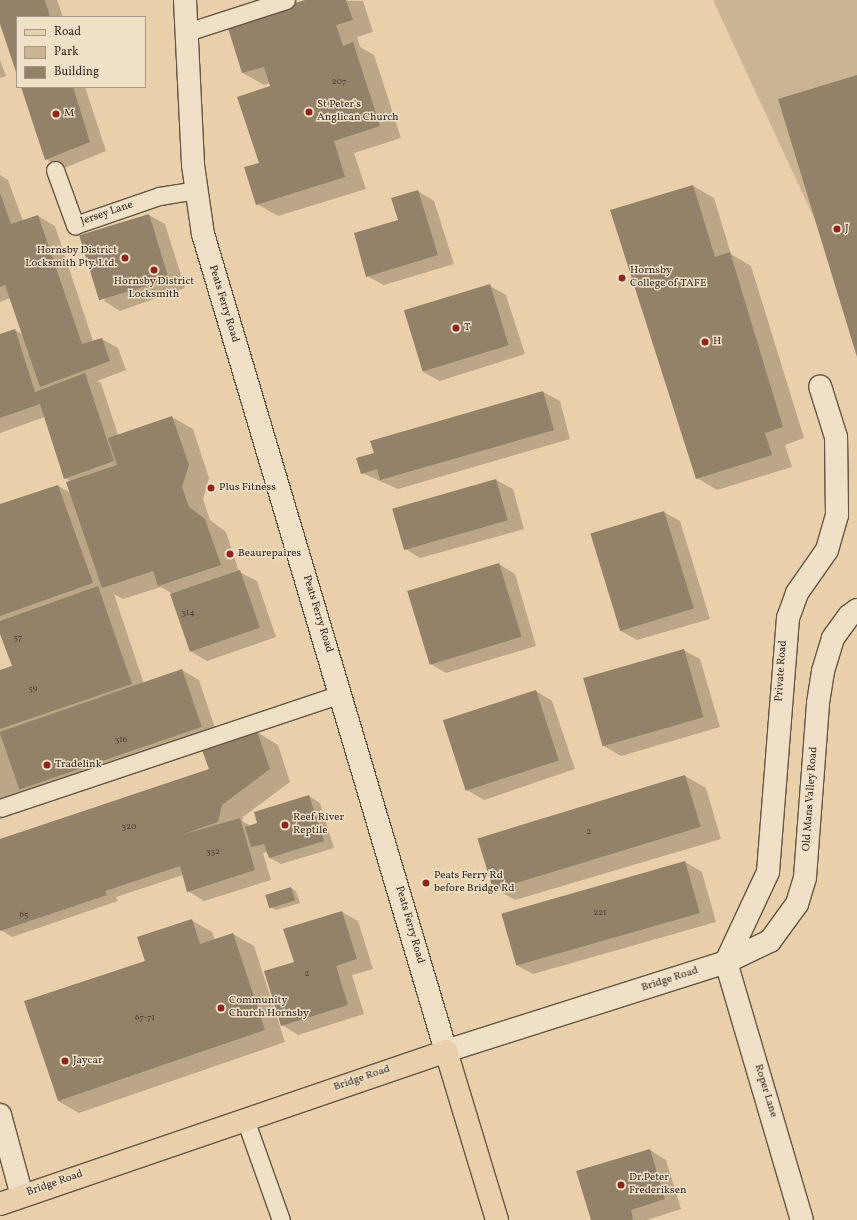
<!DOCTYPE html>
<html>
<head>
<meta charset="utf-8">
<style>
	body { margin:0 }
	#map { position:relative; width:857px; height:1220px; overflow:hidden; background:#ead0aa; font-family:Vollkorn,serif }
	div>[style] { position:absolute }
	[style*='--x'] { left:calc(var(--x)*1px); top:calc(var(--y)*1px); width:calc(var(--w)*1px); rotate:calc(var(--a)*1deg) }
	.green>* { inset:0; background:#cbb493 }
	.shadow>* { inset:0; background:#0003 }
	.building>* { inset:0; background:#948169; transform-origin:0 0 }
	.roads { filter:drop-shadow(1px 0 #635544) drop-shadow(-1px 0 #635544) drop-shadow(0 1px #635544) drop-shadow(0 -1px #635544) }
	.service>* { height:17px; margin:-8.5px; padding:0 8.5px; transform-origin:8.5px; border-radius:8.5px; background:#f1e0c8 }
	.minor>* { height:22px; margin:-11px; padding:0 11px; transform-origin:11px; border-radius:11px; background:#f1e0c8 }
	.secondary>* { height:22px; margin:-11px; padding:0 11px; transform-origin:11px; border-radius:11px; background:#f1e0c8 }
	.primary>* { height:22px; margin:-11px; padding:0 11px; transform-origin:11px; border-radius:11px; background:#ead0aa }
	.dots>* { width:11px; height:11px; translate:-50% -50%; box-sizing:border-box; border:2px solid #f1e0c8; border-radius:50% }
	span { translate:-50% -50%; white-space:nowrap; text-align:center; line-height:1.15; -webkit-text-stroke:3px #f1e0c8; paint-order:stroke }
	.number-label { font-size:9px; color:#4e4134 }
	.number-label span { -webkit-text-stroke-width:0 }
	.poi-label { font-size:11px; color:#362c22 }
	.left { translate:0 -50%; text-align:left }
	.right { translate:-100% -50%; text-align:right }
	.street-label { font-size:11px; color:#362c22 }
	.legend { position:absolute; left:16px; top:16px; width:130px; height:72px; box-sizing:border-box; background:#f1e0c8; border:1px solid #a69886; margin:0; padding:5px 7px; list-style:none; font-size:12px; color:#362c22 }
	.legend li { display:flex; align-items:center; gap:8px; height:20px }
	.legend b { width:20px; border:1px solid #a69886 }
</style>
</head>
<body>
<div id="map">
	<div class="green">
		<i style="clip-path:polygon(713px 0,857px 0,857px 311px)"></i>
	</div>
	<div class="shadow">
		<i style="clip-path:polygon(0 0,57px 0,63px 17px,17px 17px,17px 73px,0 21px)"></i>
		<i style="clip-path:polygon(308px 0,363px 1px,373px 32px,357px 37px,360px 47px,374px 55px,401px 138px,354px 153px,366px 189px,278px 216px,257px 204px,260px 164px,272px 87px,270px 83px,264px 85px,243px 73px,228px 25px)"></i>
		<i style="clip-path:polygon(0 60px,6px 76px,0 78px)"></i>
		<i style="clip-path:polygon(22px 87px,85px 87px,106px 151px,62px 169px,46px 159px)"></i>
		<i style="clip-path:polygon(0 175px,8px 180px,23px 221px,38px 216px,55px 226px,93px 341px,102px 339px,118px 348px,126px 370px,97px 381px,101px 383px,118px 435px,172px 417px,193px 429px,209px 478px,203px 499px,210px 520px,226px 532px,239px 572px,257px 581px,276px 637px,207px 661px,190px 651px,173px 594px,161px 587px,123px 599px,114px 594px,144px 684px,182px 670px,199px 680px,218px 737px,0 810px,0 671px,13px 667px,0 631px,0 506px,58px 486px,71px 493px,71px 481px,65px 478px,45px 417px,0 433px,0 335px,15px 330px,23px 335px,10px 298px,0 302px)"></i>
		<i style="clip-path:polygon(693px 186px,714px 198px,731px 254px,751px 266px,804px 438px,785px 445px,792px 467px,717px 490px,697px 478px)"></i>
		<i style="clip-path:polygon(418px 191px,434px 201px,454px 264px,384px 285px,367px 276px)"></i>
		<i style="clip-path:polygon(149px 215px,165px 224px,185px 288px,120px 311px,104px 301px)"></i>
		<i style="clip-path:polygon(490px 286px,506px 295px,525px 354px,440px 381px,423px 372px)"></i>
		<i style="clip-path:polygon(543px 392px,560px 401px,570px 439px,398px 489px,362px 473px,375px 453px)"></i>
		<i style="clip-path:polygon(496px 480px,513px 489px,524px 529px,420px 558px,404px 548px)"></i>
		<i style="clip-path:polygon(664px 512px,680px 521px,710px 619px,637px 640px,621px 631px)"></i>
		<i style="clip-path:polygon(499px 564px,515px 574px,536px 646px,446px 673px,429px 663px)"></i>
		<i style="clip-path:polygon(683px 650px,700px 659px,720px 727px,621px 756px,604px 746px)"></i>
		<i style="clip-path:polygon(536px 691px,552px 701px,575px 769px,484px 800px,467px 790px)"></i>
		<i style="clip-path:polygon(257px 732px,278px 745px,290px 782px,243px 817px,242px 821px,251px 826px,259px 823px,309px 796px,320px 803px,334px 848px,281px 864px,270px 858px,268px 852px,263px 853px,271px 880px,204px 901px,188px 891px,183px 875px,116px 897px,118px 901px,12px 937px,1px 930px,0 840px,210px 770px)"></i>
		<i style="clip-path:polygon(685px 776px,706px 788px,721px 839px,515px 900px,494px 888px)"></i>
		<i style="clip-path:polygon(685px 862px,702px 872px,716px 922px,533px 974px,516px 965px)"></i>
		<i style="clip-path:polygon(291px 888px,296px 891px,300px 903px,276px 910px,270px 907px)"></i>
		<i style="clip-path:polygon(342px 912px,358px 921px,373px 969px,352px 975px,364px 1014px,298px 1035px,282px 1025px)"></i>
		<i style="clip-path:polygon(191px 920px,212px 932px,215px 940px,233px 934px,254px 946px,285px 1042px,79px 1113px,58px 1101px,147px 962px)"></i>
		<i style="clip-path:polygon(650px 1150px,666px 1160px,681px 1209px,647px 1220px,592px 1220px)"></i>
	</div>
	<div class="building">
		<i style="clip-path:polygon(0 0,45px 0,50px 17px,17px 17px,17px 75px,0 24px)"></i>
		<i style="clip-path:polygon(305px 0,346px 0,353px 20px,336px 25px,343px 46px,353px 42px,380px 126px,334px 141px,345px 177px,256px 205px,244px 167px,259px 163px,237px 97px,270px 86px,264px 67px,242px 73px,227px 25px)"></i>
		<i style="clip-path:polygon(857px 75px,857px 357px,778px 99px)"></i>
		<i style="clip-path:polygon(21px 87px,73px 87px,90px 142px,45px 160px)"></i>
		<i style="clip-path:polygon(693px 185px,715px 257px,730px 252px,783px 427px,765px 433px,772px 455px,696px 479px,610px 210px)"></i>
		<i style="clip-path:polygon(418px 190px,438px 255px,366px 277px,354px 233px,398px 220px,391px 198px)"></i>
		<i style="clip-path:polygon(0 193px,11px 224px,38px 215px,82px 344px,102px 338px,110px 361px,40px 387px,5px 285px,0 287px)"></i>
		<i style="left:149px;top:214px;width:68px;height:73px;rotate:73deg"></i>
		<i style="left:490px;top:284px;width:64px;height:90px;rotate:73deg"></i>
		<i style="clip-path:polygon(15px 329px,35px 392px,85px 373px,114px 461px,64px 479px,40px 404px,0 418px,0 334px)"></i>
		<i style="clip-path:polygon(543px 391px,554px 430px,380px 480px,377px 469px,361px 474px,356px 458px,374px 453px,370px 441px)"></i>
		<i style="clip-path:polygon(172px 416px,189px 465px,182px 487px,189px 507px,205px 519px,221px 565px,158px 586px,153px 571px,102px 588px,66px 482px,117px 465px,108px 438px)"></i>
		<i style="left:496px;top:479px;width:43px;height:108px;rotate:74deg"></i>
		<i style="clip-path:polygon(58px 485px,93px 583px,0 616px,0 504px)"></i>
		<i style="left:664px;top:511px;width:102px;height:77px;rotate:73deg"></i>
		<i style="left:499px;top:563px;width:77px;height:96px;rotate:73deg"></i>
		<i style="left:240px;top:570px;width:61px;height:74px;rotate:71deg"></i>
		<i style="clip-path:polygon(98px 586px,132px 684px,0 729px,0 670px,12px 666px,0 634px,0 621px)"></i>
		<i style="left:684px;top:649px;width:71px;height:105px;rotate:74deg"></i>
		<i style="left:182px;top:669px;width:61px;height:193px;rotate:71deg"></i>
		<i style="left:536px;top:690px;width:74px;height:98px;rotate:72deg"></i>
		<i style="clip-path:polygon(257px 731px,270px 769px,222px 805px,218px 822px,181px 835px,240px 818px,255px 870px,187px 892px,180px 866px,105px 891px,107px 895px,0 931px,0 839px,209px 769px,202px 750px)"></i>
		<i style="left:685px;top:775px;width:54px;height:217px;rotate:73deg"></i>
		<i style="clip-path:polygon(309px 795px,324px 841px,269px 858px,264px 844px,251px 847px,245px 827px,257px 823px,254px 812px)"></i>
		<i style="left:685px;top:861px;width:54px;height:191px;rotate:74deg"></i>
		<i style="left:291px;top:887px;width:14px;height:27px;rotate:73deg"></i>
		<i style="clip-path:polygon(342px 911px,357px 959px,336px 966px,348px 1005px,281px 1026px,264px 971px,294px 962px,283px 929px)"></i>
		<i style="clip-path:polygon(192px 919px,200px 944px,233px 933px,265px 1030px,58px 1101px,24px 1001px,145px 961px,137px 937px)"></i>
		<i style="clip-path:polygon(650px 1149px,665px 1199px,631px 1210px,633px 1220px,591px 1220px,576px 1171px)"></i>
	</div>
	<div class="roads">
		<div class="service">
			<i style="--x:187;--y:32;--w:104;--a:-17.9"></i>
			<i style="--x:55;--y:170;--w:59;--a:70"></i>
			<i style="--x:75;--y:225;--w:89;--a:-19"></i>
			<i style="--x:159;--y:196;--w:36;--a:-9"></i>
			<i style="--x:0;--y:808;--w:359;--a:-18.5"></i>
			<i style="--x:245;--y:1119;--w:107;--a:70.4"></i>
		</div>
		<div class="minor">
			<i style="--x:726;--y:962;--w:99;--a:-65"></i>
			<i style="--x:768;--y:872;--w:255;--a:-85.5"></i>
			<i style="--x:788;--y:618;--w:27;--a:-70"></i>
			<i style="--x:797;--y:593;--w:52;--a:-55.1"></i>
			<i style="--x:827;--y:550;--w:36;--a:-74"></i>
			<i style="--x:837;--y:515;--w:78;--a:-90.7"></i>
			<i style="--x:836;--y:437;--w:53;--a:-107.4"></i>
			<i style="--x:726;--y:962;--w:269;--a:73.6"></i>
			<i style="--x:446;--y:1051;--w:294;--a:-17.6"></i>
			<i style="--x:726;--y:962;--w:49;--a:-25.5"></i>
			<i style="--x:770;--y:941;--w:46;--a:-53.9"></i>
			<i style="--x:797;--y:904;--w:28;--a:-73"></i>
			<i style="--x:805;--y:877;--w:174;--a:-85.7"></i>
			<i style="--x:818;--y:703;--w:32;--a:-81"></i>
			<i style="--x:823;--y:671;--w:34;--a:-73"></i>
			<i style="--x:833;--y:638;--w:27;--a:-54"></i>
			<i style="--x:849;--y:616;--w:10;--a:-37"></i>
			<i style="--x:0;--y:1115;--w:84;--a:74.8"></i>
		</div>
		<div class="secondary">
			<i style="--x:185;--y:0;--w:165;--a:87.2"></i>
			<i style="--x:193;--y:165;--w:70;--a:81.8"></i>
			<i style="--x:203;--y:234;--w:852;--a:73.44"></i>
		</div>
		<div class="primary">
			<i style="--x:0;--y:1204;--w:472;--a:-18.9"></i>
			<i style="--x:446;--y:1051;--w:177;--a:73.2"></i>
		</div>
	</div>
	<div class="dots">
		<i style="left:309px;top:112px;background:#8f2418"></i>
		<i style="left:56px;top:114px;background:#8f2418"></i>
		<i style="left:837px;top:229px;background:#8f2418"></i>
		<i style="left:125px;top:258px;background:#8f2418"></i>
		<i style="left:154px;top:270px;background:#8f2418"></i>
		<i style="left:622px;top:278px;background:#8f2418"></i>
		<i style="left:456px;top:328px;background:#8f2418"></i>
		<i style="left:705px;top:342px;background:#8f2418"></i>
		<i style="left:211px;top:488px;background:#8f2418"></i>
		<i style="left:230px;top:554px;background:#8f2418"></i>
		<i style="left:47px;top:765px;background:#8f2418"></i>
		<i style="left:285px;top:825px;background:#8f2418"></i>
		<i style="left:426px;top:883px;background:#8f2418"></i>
		<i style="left:221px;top:1008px;background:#8f2418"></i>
		<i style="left:65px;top:1061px;background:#8f2418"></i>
		<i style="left:621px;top:1185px;background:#8f2418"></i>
	</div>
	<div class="number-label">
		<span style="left:339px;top:82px">207</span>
		<span style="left:188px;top:613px">314</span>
		<span style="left:18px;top:638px">57</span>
		<span style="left:33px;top:689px">59</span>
		<span style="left:121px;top:740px">316</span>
		<span style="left:129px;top:827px">320</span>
		<span style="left:589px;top:832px">2</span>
		<span style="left:213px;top:852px">332</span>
		<span style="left:600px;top:913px">221</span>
		<span style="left:24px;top:915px">65</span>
		<span style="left:307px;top:974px">2</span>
		<span style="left:145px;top:1018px">67-71</span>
	</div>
	<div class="poi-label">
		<span class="left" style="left:317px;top:112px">St Peter's<br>Anglican Church</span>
		<span class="left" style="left:64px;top:114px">M</span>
		<span class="left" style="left:845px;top:229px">J</span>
		<span class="right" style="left:117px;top:258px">Hornsby District<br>Locksmith Pty. Ltd.</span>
		<span class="left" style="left:630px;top:278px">Hornsby<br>College of TAFE</span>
		<span style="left:154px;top:289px">Hornsby District<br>Locksmith</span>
		<span class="left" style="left:464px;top:328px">T</span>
		<span class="left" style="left:713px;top:342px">H</span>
		<span class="left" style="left:219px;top:488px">Plus Fitness</span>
		<span class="left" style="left:238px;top:554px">Beaurepaires</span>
		<span class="left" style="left:55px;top:765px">Tradelink</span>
		<span class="left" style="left:293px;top:825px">Reef River<br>Reptile</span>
		<span class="left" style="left:434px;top:883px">Peats Ferry Rd<br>before Bridge Rd</span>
		<span class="left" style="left:229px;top:1008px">Community<br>Church Hornsby</span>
		<span class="left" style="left:73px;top:1061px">Jaycar</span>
		<span class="left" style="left:629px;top:1185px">Dr.Peter<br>Frederiksen</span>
	</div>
	<div class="street-label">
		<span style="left:107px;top:214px;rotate:-19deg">Jersey Lane</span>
		<span style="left:223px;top:304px;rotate:73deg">Peats Ferry Road</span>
		<span style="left:317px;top:614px;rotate:73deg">Peats Ferry Road</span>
		<span style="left:782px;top:671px;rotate:-86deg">Private Road</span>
		<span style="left:811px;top:799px;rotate:-86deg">Old Mans Valley Road</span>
		<span style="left:409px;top:925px;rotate:74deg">Peats Ferry Road</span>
		<span style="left:670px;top:980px;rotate:-18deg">Bridge Road</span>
		<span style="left:362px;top:1079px;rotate:-19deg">Bridge Road</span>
		<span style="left:765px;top:1091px;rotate:73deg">Roper Lane</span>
		<span style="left:55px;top:1184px;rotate:-19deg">Bridge Road</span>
	</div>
	<ul class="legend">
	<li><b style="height:5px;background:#ead0aa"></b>Road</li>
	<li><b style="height:11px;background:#cbb493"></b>Park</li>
	<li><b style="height:11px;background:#948169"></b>Building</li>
	</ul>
</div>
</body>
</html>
